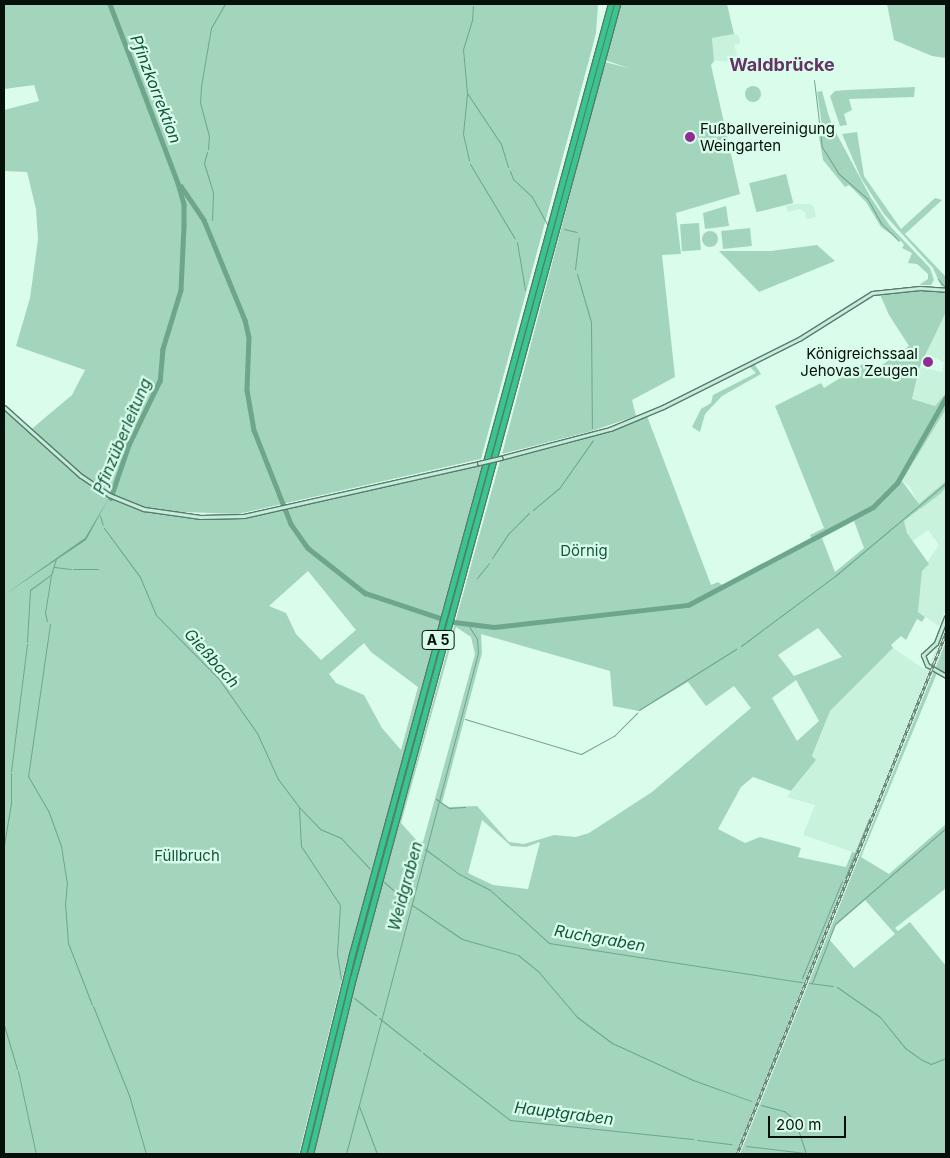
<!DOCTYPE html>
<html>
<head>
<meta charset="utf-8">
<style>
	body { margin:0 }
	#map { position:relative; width:950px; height:1158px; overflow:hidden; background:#dafcea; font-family:Inter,sans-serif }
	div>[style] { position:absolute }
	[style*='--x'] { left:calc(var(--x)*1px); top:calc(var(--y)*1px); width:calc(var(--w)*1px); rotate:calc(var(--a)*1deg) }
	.built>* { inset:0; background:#c8f2dc }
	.green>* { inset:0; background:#a3d5bc; transform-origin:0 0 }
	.round { border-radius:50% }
	.water>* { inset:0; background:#6ea68b }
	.stream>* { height:1px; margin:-0.5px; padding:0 0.5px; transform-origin:0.5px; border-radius:0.5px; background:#6ea68b }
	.river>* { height:4.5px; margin:-2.25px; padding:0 2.25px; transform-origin:2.25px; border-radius:2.25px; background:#6ea68b }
	.roads { filter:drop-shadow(1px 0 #5a7969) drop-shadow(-1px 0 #5a7969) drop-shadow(0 1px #5a7969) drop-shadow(0 -1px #5a7969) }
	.secondary>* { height:3px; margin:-1.5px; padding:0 1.5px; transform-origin:1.5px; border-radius:1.5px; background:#c3eedd }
	.highway>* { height:4.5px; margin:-2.25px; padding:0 2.25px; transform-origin:2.25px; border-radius:2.25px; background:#38c58e }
	.rail>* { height:3px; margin-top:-1.5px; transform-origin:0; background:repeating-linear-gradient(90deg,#dafcea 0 4px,#70877b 0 8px); box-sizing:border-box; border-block:1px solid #70877b }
	.bridges { filter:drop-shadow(1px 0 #5a7969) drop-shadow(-1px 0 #5a7969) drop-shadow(0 1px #5a7969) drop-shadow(0 -1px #5a7969) }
	.secondary-bridge>* { height:3px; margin:-1.5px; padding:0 1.5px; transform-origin:1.5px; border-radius:1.5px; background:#c3eedd }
	.dots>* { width:14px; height:14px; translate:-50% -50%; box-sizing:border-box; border:2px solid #dafcea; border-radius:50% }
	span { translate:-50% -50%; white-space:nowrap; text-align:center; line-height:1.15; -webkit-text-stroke:4.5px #dafcea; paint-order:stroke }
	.shield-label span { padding:1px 4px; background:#dafcea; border:1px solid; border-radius:4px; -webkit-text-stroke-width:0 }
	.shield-label { font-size:14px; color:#05100b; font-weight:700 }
	.poi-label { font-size:15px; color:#05100b }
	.left { translate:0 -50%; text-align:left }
	.right { translate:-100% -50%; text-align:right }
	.park-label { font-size:15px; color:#10563c }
	.water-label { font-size:16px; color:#10563c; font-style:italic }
	.quarter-label { font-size:18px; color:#643364; font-weight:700 }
	.frame { position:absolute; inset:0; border:5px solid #05100b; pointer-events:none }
	.scale { position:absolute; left:768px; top:1116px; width:78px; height:22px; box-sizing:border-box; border:2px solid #05100b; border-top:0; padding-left:6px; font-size:15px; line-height:18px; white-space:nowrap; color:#05100b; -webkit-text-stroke:4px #dafcea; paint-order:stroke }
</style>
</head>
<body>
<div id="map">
	<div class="built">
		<i style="clip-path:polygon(734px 34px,739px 36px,740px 43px,734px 45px,739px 61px,714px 61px,712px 38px)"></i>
		<i style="clip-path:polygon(795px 204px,810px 204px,814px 207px,816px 217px,806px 219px,805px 212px,800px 209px,788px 212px,786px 206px)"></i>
		<i style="clip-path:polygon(945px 311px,946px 393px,935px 406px,912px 399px,921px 367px,942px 372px,944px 362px,926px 354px)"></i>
		<i style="clip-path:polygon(946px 409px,946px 608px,939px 626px,918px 612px,922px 570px,939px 545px,928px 530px,913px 541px,907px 533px,904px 521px,921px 509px,910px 487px,902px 481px)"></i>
		<i style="clip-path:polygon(946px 622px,946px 641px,740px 1154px,736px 1154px,856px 853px,803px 835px,815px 805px,787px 797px,816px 760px,812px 757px,830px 711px,893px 648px,927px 671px)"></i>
	</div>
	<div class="green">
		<i style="clip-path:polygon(evenodd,4px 4px,598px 4px,596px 33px,589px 60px,481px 459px,238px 514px,184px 512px,185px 516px,241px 518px,482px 465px,341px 983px,299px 1154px,4px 1154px,4px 411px,28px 432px,72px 395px,85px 370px,16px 346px,30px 298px,38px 239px,36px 209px,27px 172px,4px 171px,4px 110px,39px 101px,34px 85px,4px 89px,4px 4px,308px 571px,356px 630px,321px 660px,296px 634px,286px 613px,269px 606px,308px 571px,4px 4px,364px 643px,371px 652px,418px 687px,401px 750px,382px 728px,364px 695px,336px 683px,329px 674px,364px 643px)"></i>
		<i style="clip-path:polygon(621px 4px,727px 4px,734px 34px,712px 38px,714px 61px,711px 65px,740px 194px,676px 213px,681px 254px,662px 255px,675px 377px,632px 400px,636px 416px,592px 431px,502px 454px,605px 62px,628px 68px,605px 60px)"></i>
		<i style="clip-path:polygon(887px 4px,946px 4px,946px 58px,932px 56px,894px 40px)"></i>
		<i class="round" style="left:745px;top:86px;width:16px;height:16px"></i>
		<i style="clip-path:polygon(915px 87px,914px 97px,849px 99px,852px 110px,844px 114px,847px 125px,840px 126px,830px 96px,835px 91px,847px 90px)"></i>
		<i style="clip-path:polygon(822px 91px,828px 113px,833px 128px,824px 130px,822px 126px,817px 92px)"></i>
		<i style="clip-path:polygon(834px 129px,871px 198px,890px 226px,930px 268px,934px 280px,931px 285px,919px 285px,928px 279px,928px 274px,917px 264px,908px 263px,912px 253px,902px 248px,904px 245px,902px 242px,881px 227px,866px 202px,849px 185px,845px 187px,823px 160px,818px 131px)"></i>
		<i style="clip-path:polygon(857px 132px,864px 176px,901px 229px,935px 198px,942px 200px,905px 234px,946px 277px,946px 287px,941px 286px,933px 268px,884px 214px,861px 178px,842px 134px)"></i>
		<i style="left:786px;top:174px;width:30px;height:38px;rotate:76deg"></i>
		<i style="clip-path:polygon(726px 206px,729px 226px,705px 229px,703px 213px)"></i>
		<i style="left:699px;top:223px;width:27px;height:19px;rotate:86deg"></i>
		<i style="left:750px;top:228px;width:18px;height:29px;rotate:84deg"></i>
		<i class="round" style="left:702px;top:231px;width:16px;height:16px"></i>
		<i style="clip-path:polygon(817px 245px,835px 261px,759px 292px,719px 251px,771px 251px)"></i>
		<i style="clip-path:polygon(evenodd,931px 290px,946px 292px,946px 312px,920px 366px,912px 399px,935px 406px,946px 393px,946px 409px,902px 481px,919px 504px,946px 481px,946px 487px,940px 494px,904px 521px,907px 533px,929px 564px,922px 571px,918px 612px,925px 617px,922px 622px,917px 619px,906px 640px,901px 636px,891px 645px,893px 648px,830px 711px,812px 756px,816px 760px,791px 791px,753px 777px,741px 787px,718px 829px,745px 843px,760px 837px,801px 848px,798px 857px,846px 867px,852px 852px,856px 853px,736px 1154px,313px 1154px,360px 964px,500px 461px,574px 442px,647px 416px,711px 585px,718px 582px,725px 587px,813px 542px,810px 535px,824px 528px,775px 406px,821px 383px,824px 388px,866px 362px,872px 372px,909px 346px,889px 315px,879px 292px,931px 290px,854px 521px,864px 548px,835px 572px,822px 538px,854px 521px,931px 290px,456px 627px,471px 637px,475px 654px,423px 842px,418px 842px,401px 823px,456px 627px,931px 290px,818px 628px,842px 657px,794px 676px,778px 655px,818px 628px,931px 290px,481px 634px,610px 671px,613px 706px,639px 711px,688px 682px,706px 706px,734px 686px,751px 708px,652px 792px,589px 833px,576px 837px,554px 835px,524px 844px,509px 842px,477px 806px,449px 807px,442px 803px,482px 653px,481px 634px,931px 290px,796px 680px,819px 721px,797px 741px,772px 698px,796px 680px,931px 290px,482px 820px,511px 846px,526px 847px,540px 842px,528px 889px,493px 885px,468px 873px,482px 820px)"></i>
		<i style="clip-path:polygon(755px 365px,761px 374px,722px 396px,705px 414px,700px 432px,692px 427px,701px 409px,711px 403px,713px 395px,756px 373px,749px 366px)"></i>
		<i style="clip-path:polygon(946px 641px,945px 658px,946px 675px,936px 667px)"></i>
		<i style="clip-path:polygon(evenodd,934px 671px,937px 673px,861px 857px,889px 874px,946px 824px,945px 889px,895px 928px,898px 931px,910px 922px,946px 966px,946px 1154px,740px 1154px,934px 671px,865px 900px,895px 934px,854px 968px,829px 939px,836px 925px,865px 900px)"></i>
		<i style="clip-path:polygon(418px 727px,347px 991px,306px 1154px,345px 994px)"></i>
	</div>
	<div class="water">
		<i style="clip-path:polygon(109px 498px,86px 540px,4px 595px,85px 538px)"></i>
	</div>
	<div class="stream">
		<i style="--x:473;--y:6;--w:14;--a:94"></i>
		<i style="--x:472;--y:20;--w:30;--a:107"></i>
		<i style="--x:463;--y:49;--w:44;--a:84.8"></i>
		<i style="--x:467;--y:93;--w:61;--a:56.3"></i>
		<i style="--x:501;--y:144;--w:24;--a:73"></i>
		<i style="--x:814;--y:80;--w:67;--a:83.2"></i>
		<i style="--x:822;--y:147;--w:32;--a:58"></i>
		<i style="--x:839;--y:174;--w:37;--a:41"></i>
		<i style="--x:867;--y:198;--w:29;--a:61"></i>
		<i style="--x:881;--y:223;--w:25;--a:45"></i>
		<i style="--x:467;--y:94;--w:40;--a:95.7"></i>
		<i style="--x:463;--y:134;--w:27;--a:77"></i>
		<i style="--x:208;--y:149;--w:13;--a:-86"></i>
		<i style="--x:209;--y:136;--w:35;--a:-105"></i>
		<i style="--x:200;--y:102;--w:16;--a:-86"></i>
		<i style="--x:201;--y:86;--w:59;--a:-80.2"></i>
		<i style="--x:211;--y:28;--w:28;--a:-60"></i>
		<i style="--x:207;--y:152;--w:11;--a:105"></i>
		<i style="--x:204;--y:163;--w:31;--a:73"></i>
		<i style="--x:213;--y:193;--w:27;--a:92"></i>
		<i style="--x:470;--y:164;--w:87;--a:59"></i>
		<i style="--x:510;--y:171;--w:9;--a:69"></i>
		<i style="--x:513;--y:179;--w:26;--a:43"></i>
		<i style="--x:532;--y:197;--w:31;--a:61"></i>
		<i style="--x:564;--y:229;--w:13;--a:13"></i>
		<i style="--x:517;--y:242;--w:49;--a:80.5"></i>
		<i style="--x:575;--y:269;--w:32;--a:-83"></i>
		<i style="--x:577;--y:274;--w:50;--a:73.7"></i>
		<i style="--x:591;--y:322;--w:106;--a:89.5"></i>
		<i style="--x:938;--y:279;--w:11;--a:49"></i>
		<i style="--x:533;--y:510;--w:35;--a:-40"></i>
		<i style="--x:560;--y:487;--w:57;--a:-54.9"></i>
		<i style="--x:100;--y:516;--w:9;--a:72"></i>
		<i style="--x:104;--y:528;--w:61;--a:53.7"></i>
		<i style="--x:140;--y:577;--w:41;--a:67.2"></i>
		<i style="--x:156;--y:615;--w:90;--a:45.5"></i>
		<i style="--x:219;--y:679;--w:66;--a:54.9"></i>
		<i style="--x:257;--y:733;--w:51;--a:65.5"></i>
		<i style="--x:278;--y:779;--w:35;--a:53"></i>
		<i style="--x:299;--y:807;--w:30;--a:46"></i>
		<i style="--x:320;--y:829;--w:23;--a:23"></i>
		<i style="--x:341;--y:838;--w:42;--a:46.9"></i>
		<i style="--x:492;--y:558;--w:30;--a:-56"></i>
		<i style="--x:509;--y:533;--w:28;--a:-45"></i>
		<i style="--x:54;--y:567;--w:17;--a:7"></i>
		<i style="--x:73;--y:569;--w:25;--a:0"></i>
		<i style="--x:477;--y:578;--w:19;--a:-51"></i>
		<i style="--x:47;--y:621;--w:8;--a:-104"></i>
		<i style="--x:45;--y:613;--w:37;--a:-81"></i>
		<i style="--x:50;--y:624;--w:154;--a:98.2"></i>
		<i style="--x:28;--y:776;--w:39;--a:60"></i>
		<i style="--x:48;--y:810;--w:38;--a:70"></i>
		<i style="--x:61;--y:846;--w:36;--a:81"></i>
		<i style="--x:67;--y:882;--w:21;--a:95"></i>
		<i style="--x:65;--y:903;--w:40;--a:85.7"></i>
		<i style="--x:68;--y:943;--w:66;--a:68.8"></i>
		<i style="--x:27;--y:642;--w:52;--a:-86.7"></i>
		<i style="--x:30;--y:590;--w:26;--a:-36"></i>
		<i style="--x:51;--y:575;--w:17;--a:-73"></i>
		<i style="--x:741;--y:646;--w:117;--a:-36.7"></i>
		<i style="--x:835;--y:576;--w:145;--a:-40"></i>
		<i style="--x:639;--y:710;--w:115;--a:-32.2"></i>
		<i style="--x:465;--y:719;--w:121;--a:16.8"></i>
		<i style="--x:581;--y:754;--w:38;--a:-29"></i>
		<i style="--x:614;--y:736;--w:33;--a:-45"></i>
		<i style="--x:11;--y:771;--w:128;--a:-82.8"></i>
		<i style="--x:436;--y:799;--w:16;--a:35"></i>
		<i style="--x:449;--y:808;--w:16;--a:-4"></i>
		<i style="--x:299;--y:808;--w:38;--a:87"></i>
		<i style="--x:301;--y:846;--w:71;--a:56.5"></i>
		<i style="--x:340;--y:905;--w:49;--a:93.5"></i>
		<i style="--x:337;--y:954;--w:25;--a:81"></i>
		<i style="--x:4;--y:845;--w:43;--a:-80.5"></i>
		<i style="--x:11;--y:803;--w:30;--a:-90"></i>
		<i style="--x:425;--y:849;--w:42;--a:36.3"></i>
		<i style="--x:459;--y:874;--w:34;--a:27"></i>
		<i style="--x:489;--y:889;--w:81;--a:42"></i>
		<i style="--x:549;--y:943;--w:256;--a:8.8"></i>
		<i style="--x:845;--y:878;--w:64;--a:-67.9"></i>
		<i style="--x:384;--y:882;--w:32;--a:41"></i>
		<i style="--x:412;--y:905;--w:60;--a:34.2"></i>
		<i style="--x:462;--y:939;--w:58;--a:15.9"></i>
		<i style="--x:518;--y:955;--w:26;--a:39"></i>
		<i style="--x:538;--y:971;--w:60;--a:49.7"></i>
		<i style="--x:577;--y:1017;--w:44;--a:36.6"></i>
		<i style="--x:612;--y:1043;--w:89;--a:24.6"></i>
		<i style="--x:693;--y:1080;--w:62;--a:19.9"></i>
		<i style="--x:802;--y:978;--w:105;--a:-67.6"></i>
		<i style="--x:809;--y:983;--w:24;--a:7"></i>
		<i style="--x:812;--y:983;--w:63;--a:-68.7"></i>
		<i style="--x:835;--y:924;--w:147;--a:-40.9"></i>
		<i style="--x:837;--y:987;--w:52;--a:34.9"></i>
		<i style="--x:880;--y:1017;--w:40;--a:51"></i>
		<i style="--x:905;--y:1048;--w:21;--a:35"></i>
		<i style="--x:922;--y:1060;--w:10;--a:24"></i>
		<i style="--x:931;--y:1064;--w:16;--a:-22"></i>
		<i style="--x:354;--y:998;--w:28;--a:38"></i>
		<i style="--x:93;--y:1006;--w:96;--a:68"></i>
		<i style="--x:129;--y:1095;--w:61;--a:73.9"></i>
		<i style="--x:379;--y:1018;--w:53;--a:38.2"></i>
		<i style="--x:4;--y:1025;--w:46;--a:73.5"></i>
		<i style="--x:423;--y:1053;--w:110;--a:37.6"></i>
		<i style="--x:510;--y:1120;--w:184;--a:5.9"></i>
		<i style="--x:18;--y:1071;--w:85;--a:77.8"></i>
		<i style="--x:761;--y:1105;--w:24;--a:15"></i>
		<i style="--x:784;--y:1111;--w:14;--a:39"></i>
		<i style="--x:795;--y:1120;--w:36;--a:72"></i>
		<i style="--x:359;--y:1106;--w:51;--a:69.4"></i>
		<i style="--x:697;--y:1140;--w:35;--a:7"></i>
		<i style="--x:746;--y:1146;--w:59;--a:6.8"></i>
		<i style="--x:346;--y:1154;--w:518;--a:-75.24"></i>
		<i style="--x:478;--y:653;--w:14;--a:-94"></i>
		<i style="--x:477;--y:639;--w:15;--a:-122"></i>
	</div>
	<div class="river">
		<i style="--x:110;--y:4;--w:191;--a:69.2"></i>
		<i style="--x:178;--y:183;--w:22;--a:74"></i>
		<i style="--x:184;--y:204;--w:22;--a:90"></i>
		<i style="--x:184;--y:226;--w:64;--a:92.7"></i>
		<i style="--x:181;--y:290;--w:62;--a:107"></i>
		<i style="--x:163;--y:349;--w:32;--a:95"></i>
		<i style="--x:160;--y:381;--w:71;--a:115.8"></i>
		<i style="--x:129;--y:445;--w:56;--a:108.8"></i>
		<i style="--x:181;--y:186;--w:41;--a:55.9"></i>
		<i style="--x:204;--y:220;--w:108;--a:67.7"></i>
		<i style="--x:245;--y:320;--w:17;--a:77"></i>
		<i style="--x:249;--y:337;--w:53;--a:92.2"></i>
		<i style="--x:247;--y:390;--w:41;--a:80.1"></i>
		<i style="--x:254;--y:430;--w:101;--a:68.5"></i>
		<i style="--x:291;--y:524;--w:29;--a:55"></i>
		<i style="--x:308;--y:548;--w:73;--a:38.3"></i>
		<i style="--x:365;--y:593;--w:79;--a:18.4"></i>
		<i style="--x:454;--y:622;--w:40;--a:7.1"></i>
		<i style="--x:494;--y:627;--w:195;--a:-6.5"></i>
		<i style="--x:688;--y:605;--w:209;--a:-27.9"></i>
		<i style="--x:873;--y:507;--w:34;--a:-45"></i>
		<i style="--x:897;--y:483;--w:99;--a:-60.3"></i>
	</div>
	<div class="roads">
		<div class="secondary">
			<i style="--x:4;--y:407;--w:103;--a:41.9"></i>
			<i style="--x:81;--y:476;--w:34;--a:34"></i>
			<i style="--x:109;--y:495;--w:38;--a:22"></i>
			<i style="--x:144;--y:509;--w:57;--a:8.1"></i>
			<i style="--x:200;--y:517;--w:44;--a:-1.3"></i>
			<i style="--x:244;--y:516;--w:241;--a:-12.7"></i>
			<i style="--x:500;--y:458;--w:114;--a:-14.8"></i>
			<i style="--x:610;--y:429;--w:57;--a:-22.5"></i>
			<i style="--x:663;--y:407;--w:152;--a:-26.6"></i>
			<i style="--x:799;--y:339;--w:86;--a:-32.2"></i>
			<i style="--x:872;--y:293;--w:48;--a:-5.9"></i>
			<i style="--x:920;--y:288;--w:26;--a:4"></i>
			<i style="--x:946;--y:617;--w:28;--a:111"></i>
			<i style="--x:936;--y:643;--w:18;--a:137"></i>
			<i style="--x:923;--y:655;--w:11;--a:68"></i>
			<i style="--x:927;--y:665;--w:22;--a:30"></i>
		</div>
		<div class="highway">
			<i style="--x:303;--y:1154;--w:202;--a:-76.2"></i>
			<i style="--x:351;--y:958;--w:989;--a:-74.76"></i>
			<i style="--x:310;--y:1154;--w:181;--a:-76.3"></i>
			<i style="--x:353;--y:978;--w:1009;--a:-74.83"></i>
		</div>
	</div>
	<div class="rail">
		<i style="--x:737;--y:1154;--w:561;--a:-68.14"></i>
	</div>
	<div class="bridges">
		<div class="secondary-bridge">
			<i style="--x:479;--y:463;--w:22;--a:-13"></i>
		</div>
	</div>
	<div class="dots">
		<i style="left:690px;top:137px;background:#902c92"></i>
		<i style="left:928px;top:362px;background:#902c92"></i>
	</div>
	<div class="shield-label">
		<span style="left:438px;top:640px">A 5</span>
	</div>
	<div class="poi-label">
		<span class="left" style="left:700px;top:137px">Fußballvereinigung<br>Weingarten</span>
		<span class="right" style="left:918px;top:362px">Königreichssaal<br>Jehovas Zeugen</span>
	</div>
	<div class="park-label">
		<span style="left:584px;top:551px">Dörnig</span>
		<span style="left:187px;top:856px">Füllbruch</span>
	</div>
	<div class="water-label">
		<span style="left:156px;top:89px;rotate:69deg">Pfinzkorrektion</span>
		<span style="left:122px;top:436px;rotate:-67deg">Pfinzüberleitung</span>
		<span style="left:212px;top:658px;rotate:48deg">Gießbach</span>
		<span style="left:405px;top:886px;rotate:-75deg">Weidgraben</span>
		<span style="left:600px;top:938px;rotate:10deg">Ruchgraben</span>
		<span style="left:564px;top:1113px;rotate:7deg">Hauptgraben</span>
	</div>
	<div class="quarter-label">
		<span style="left:782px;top:65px">Waldbrücke</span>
	</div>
	<div class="frame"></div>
	<div class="scale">200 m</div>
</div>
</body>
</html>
